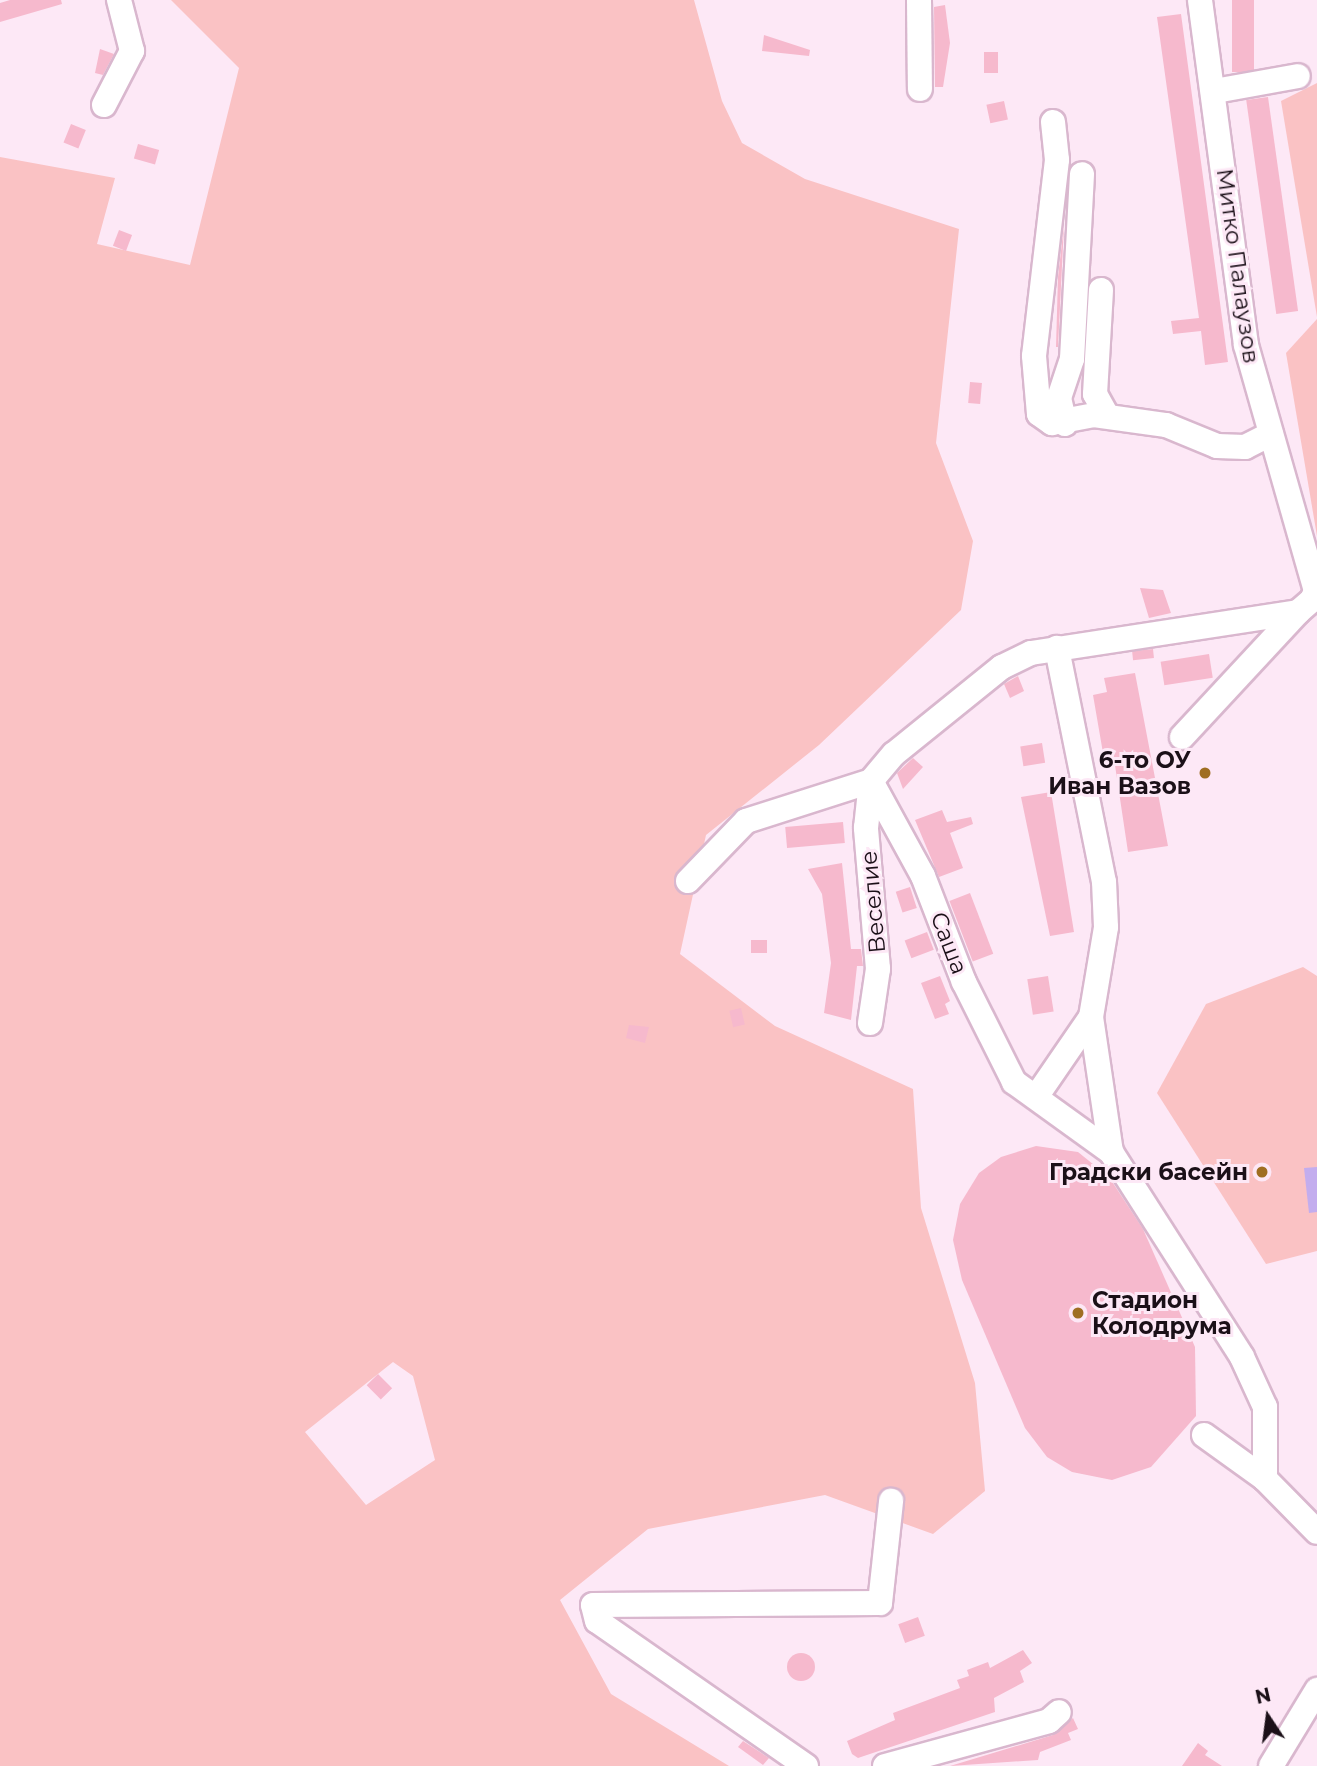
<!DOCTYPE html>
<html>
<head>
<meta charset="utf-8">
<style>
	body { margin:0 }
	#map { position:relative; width:1317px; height:1766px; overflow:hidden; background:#fde8f6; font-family:Montserrat,sans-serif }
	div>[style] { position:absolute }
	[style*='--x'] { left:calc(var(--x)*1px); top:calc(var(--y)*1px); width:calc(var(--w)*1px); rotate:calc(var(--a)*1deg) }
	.green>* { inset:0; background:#fac2c4 }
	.water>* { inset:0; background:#c3adee }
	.building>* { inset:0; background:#f6b9cd; transform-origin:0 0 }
	.round { border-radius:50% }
	.roads { filter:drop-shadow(2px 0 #d9b7ce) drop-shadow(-2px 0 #d9b7ce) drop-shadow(0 2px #d9b7ce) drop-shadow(0 -2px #d9b7ce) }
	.minor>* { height:24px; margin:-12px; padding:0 12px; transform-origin:12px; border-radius:12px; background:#fff }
	.dots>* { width:19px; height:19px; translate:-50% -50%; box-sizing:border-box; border:4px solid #fde8f6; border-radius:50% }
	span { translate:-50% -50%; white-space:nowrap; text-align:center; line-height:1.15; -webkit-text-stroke:6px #fde8f6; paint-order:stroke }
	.street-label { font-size:23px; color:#1b1018 }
	.poi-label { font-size:23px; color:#1b1018; font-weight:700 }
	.right { translate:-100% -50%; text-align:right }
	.left { translate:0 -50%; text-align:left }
	.north { position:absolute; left:1233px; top:1682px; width:70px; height:70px; -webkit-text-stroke:5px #fde8f6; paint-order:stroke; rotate:347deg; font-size:19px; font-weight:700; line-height:28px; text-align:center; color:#1b1018 }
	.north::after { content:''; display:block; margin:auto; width:24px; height:32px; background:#1b1018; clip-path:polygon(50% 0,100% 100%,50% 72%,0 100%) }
</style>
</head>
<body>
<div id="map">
	<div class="green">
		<i style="clip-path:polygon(evenodd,171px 0,694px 0,722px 101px,742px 143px,805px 179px,959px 229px,936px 443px,973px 541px,961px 610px,819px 745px,706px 835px,680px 954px,775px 1026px,913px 1089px,921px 1208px,975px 1383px,985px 1491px,933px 1534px,825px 1495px,648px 1529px,560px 1600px,611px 1694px,729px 1766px,0 1766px,0 157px,115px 178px,97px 244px,190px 265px,239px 68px,171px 0,393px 1362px,413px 1376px,435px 1460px,366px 1505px,305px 1432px,393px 1362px)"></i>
		<i style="clip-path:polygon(1317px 83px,1317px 317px,1281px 101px)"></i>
		<i style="clip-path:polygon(1317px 319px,1317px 536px,1286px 353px)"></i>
		<i style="clip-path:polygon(1303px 967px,1317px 976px,1317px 1251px,1266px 1264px,1157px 1093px,1206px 1004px)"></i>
	</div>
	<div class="water">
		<i style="clip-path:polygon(1317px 1167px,1317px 1212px,1309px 1213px,1304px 1168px)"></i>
	</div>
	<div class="building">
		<i style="clip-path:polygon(10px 0,61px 0,62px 4px,0 22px,0 3px)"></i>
		<i style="left:1232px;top:0;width:22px;height:72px"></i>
		<i style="clip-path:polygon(945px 5px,950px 43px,943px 87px,935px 87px,934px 7px)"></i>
		<i style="clip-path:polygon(1181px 14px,1228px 362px,1205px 365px,1201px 331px,1173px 334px,1171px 321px,1199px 318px,1157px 17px)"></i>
		<i style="clip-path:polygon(764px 35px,810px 50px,809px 56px,762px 51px)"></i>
		<i style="clip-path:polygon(100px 49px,114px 54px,103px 75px,95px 73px)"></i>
		<i style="left:984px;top:52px;width:14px;height:21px"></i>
		<i style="left:1268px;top:97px;width:216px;height:22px;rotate:82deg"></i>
		<i style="left:1004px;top:101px;width:19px;height:18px;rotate:78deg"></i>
		<i style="left:71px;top:124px;width:16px;height:20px;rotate:22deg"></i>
		<i style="left:138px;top:144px;width:22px;height:15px;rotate:16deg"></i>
		<i style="clip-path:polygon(1064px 225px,1058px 347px,1056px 347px,1058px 277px)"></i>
		<i style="left:119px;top:230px;width:14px;height:17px;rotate:21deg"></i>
		<i style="left:970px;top:382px;width:12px;height:21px;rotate:5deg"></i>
		<i style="clip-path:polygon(1140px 588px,1163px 590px,1171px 613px,1149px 618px)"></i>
		<i style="left:1153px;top:649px;width:9px;height:21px;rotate:84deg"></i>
		<i style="left:1209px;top:654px;width:24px;height:49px;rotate:81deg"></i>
		<i style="clip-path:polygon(1135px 673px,1168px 846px,1128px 852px,1113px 752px,1103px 753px,1093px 695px,1107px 692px,1104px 678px)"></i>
		<i style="clip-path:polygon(1018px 676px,1024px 691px,1010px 698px,1004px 684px)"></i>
		<i style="left:1042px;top:743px;width:20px;height:22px;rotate:81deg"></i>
		<i style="clip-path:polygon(913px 758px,923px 767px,903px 789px,897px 773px)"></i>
		<i style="clip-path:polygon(1051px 792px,1074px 932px,1050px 936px,1021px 797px)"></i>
		<i style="clip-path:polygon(942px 810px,947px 822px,971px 817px,973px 824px,950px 833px,963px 868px,939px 877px,915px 820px)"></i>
		<i style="left:843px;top:822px;width:21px;height:58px;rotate:85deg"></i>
		<i style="clip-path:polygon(842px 863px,851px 949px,861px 949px,863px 966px,857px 966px,851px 1020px,824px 1013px,831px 963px,822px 894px,808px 869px)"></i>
		<i style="left:910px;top:887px;width:22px;height:15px;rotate:72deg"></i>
		<i style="left:970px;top:893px;width:65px;height:22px;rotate:69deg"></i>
		<i style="left:927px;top:932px;width:19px;height:24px;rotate:69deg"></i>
		<i style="left:767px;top:940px;width:13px;height:16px;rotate:90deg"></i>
		<i style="clip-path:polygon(940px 976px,950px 1001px,945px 1004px,949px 1014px,935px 1019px,921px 983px)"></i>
		<i style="left:1048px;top:976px;width:36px;height:21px;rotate:81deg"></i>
		<i style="left:741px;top:1008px;width:17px;height:12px;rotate:77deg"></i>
		<i style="clip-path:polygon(629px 1025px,649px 1027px,645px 1043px,626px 1038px)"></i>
		<i style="clip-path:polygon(1036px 1146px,1078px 1152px,1109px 1177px,1143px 1229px,1195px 1347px,1196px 1416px,1151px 1467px,1112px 1480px,1072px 1472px,1047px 1457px,1025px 1428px,962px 1280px,953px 1240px,960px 1204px,979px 1173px,1001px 1157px)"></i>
		<i style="left:378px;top:1374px;width:20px;height:16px;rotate:45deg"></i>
		<i style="left:918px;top:1617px;width:20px;height:21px;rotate:70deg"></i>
		<i style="clip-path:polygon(1023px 1650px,1032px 1663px,1020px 1671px,1024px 1682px,994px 1698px,995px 1712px,858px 1758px,852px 1754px,847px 1741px,895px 1720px,893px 1713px,960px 1688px,957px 1680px,969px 1676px,967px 1670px,988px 1662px,990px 1668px)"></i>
		<i class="round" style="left:787px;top:1653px;width:28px;height:28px"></i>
		<i style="clip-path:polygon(1073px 1718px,1078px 1729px,1068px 1733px,1071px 1740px,1040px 1752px,1038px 1760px,950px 1766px,1053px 1735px)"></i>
		<i style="clip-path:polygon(743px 1741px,769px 1758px,763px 1765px,738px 1747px)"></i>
		<i style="clip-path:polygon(1198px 1743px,1208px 1751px,1205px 1755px,1222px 1766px,1182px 1766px)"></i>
	</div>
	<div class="roads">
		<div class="minor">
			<i style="--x:919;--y:0;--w:89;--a:89.4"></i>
			<i style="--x:1215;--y:91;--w:84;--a:-10.2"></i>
			<i style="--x:104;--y:105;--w:61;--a:-62.6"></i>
			<i style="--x:132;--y:51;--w:53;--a:-104.3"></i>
			<i style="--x:1053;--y:122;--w:38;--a:84"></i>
			<i style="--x:1057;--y:160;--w:197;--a:96.7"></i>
			<i style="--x:1034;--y:356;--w:58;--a:85.1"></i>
			<i style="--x:1039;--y:414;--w:16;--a:35"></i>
			<i style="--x:1052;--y:423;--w:43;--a:-10.8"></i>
			<i style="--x:1094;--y:415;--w:73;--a:7.9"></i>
			<i style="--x:1166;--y:425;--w:55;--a:22.4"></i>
			<i style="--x:1217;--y:446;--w:28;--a:2"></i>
			<i style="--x:1245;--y:447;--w:29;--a:-27"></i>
			<i style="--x:1101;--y:290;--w:104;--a:93.3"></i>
			<i style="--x:1095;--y:394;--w:25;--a:61"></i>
			<i style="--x:1065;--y:424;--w:27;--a:-103"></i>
			<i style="--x:1059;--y:398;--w:41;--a:-71.6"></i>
			<i style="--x:1072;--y:359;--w:185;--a:-86.9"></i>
			<i style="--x:1182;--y:737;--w:171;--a:-47.1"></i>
			<i style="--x:871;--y:781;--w:108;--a:61.3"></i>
			<i style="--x:923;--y:876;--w:114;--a:68.9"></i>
			<i style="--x:964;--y:982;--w:112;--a:63.4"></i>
			<i style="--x:1014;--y:1082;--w:120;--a:35.8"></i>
			<i style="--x:1111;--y:1152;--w:243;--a:57.4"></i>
			<i style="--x:1242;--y:1357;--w:55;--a:65.3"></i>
			<i style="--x:1265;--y:1407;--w:72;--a:90"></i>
			<i style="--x:688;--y:881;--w:83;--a:-46"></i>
			<i style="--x:746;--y:821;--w:131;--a:-17.7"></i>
			<i style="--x:871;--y:781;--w:35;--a:-50"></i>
			<i style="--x:894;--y:754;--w:139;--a:-38.9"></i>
			<i style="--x:1002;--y:667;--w:32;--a:-26"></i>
			<i style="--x:1031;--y:653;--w:270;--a:-8.7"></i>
			<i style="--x:1298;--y:612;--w:18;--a:-41"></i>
			<i style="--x:1312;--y:600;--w:10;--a:-66"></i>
			<i style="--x:1316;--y:591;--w:256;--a:-105.9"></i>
			<i style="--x:1246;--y:345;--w:348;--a:-97.6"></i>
			<i style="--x:1091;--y:1017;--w:136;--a:81.6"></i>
			<i style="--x:870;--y:1023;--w:55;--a:-81.6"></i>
			<i style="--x:878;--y:969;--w:142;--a:-94.9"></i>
			<i style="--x:866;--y:828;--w:47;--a:-83.9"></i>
			<i style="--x:1036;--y:1097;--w:97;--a:-55.5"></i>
			<i style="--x:1091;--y:1017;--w:91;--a:-80.5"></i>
			<i style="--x:1106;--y:927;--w:45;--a:-92.5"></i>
			<i style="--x:1104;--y:882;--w:239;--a:-101.4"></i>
			<i style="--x:1204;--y:1435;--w:75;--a:35.8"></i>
			<i style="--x:1265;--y:1479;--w:74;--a:45.5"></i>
			<i style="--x:806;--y:1766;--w:254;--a:-145.2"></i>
			<i style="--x:597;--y:1621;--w:16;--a:-104"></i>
			<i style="--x:593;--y:1605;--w:287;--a:-0.4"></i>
			<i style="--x:880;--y:1603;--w:103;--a:-83.8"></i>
			<i style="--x:885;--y:1766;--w:170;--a:-15.3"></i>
			<i style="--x:1049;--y:1721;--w:13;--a:-42"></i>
			<i style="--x:1271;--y:1766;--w:89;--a:-58.8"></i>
		</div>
	</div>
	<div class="dots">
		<i style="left:1205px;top:773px;background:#9f6e22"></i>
		<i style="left:1262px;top:1172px;background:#9f6e22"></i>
		<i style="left:1078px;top:1313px;background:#9f6e22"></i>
	</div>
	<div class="street-label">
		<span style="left:1238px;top:266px;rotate:82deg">Митко Палаузов</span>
		<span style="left:873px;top:902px;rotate:-95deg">Веселие</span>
		<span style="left:949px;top:943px;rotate:69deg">Саша</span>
	</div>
	<div class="poi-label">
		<span class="right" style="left:1191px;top:773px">6-то ОУ<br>Иван Вазов</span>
		<span class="right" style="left:1248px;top:1172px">Градски басейн</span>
		<span class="left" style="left:1092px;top:1313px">Стадион<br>Колодрума</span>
	</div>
	<div class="north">N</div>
</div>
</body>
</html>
